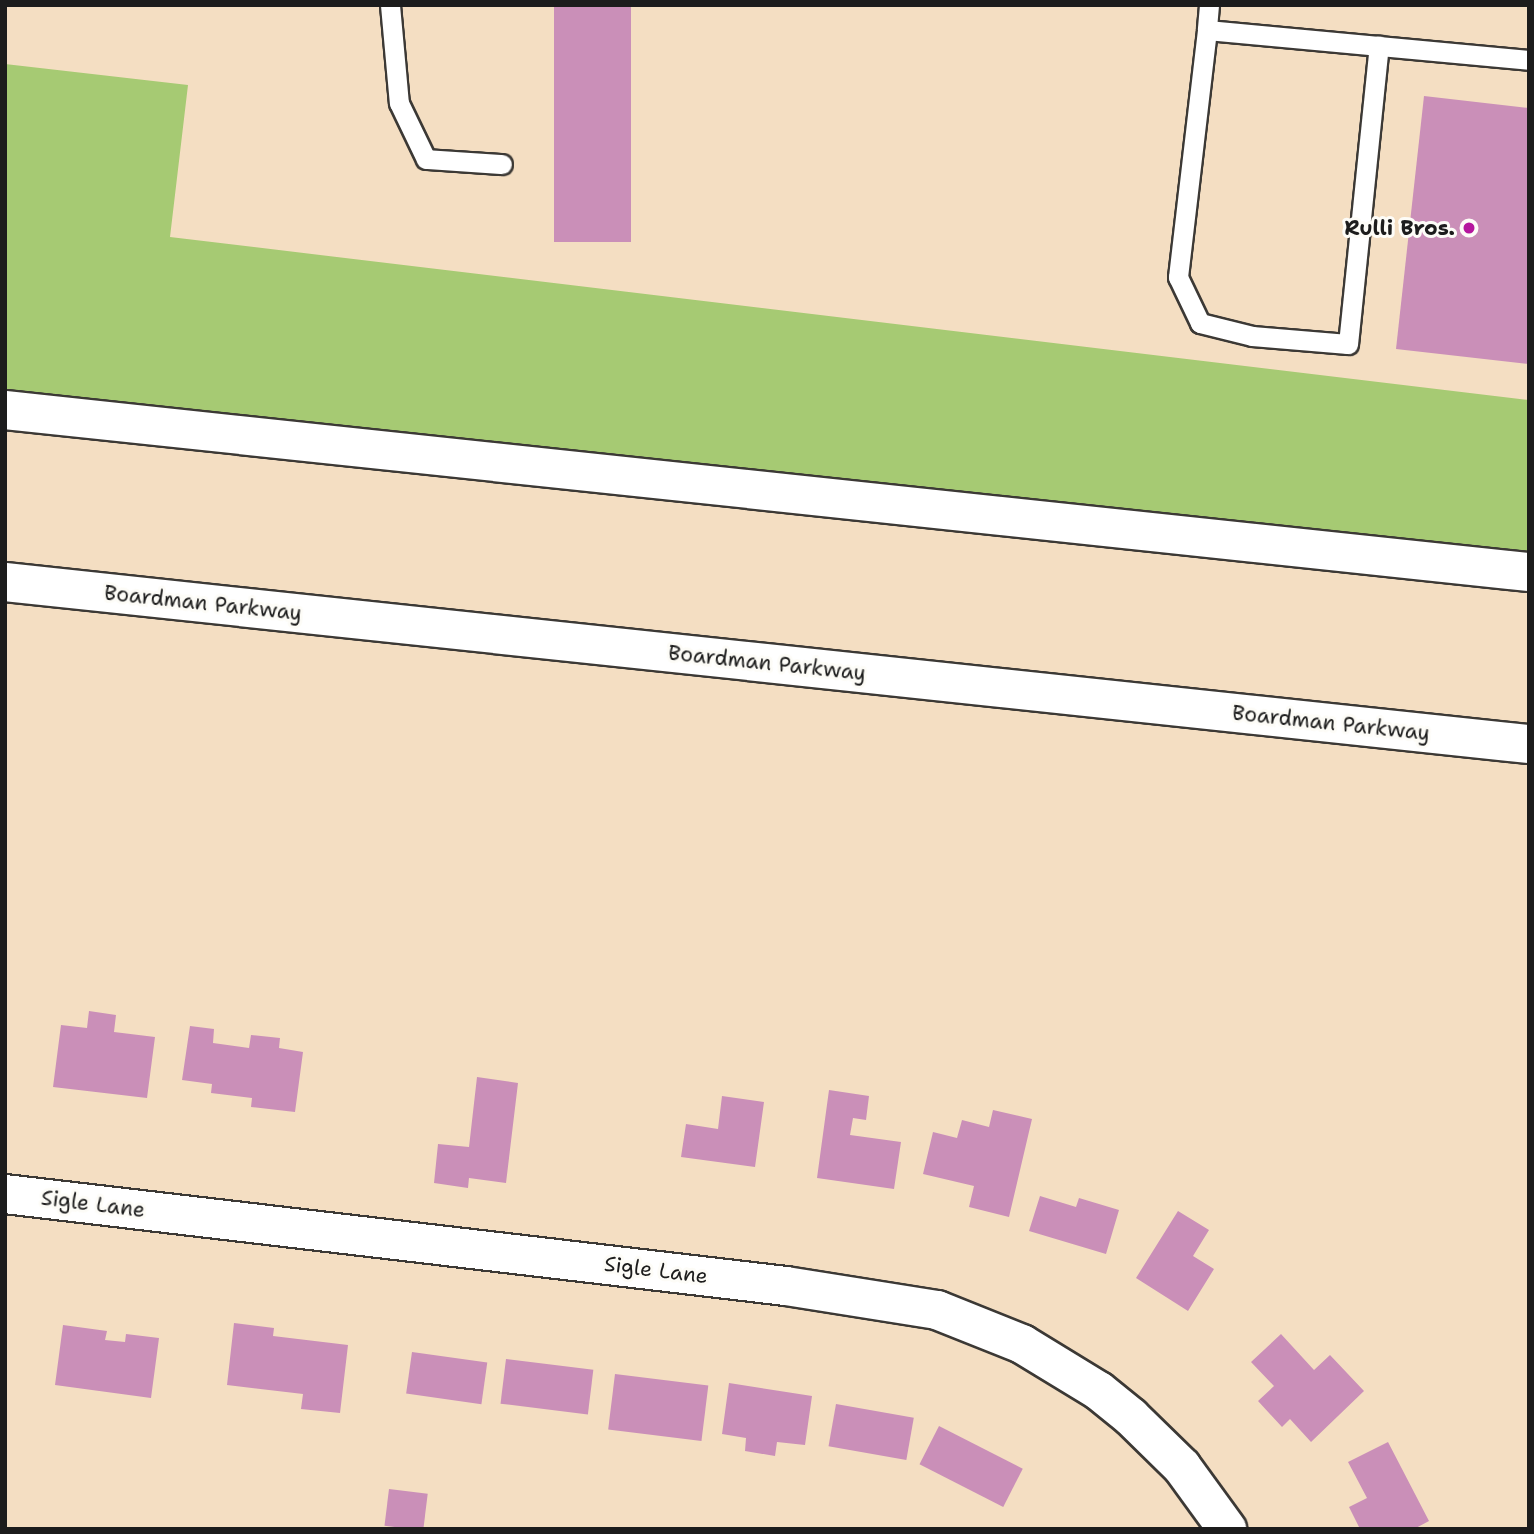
<!DOCTYPE html>
<html>
<head>
<meta charset="utf-8">
<style>
	body { margin:0 }
	#map { position:relative; width:1534px; height:1534px; overflow:hidden; background:#f4dec2; font-family:"Shantell Sans",sans-serif }
	div>[style] { position:absolute }
	[style*='--x'] { left:calc(var(--x)*1px); top:calc(var(--y)*1px); width:calc(var(--w)*1px); rotate:calc(var(--a)*1deg) }
	.green>* { inset:0; background:#a6ca73 }
	.building>* { inset:0; background:#ca8fb8; transform-origin:0 0 }
	.roads { filter:drop-shadow(2px 0 #3c3935) drop-shadow(-2px 0 #3c3935) drop-shadow(0 2px #3c3935) drop-shadow(0 -2px #3c3935) }
	.lane>* { height:19px; margin:-9.5px; padding:0 9.5px; transform-origin:9.5px; border-radius:9.5px; background:#fff }
	.street>* { height:38px; margin:-19px; padding:0 19px; transform-origin:19px; border-radius:19px; background:#fff }
	.highway>* { height:38px; margin:-19px; padding:0 19px; transform-origin:19px; border-radius:19px; background:#fff }
	.dots>* { width:19px; height:19px; translate:-50% -50%; box-sizing:border-box; border:4px solid #fdfcf7; border-radius:50% }
	span { translate:-50% -50%; white-space:nowrap; text-align:center; line-height:1.15; -webkit-text-stroke:6px #fdfcf7; paint-order:stroke }
	.poi-label { font-size:21px; color:#1c1c1c; font-weight:700 }
	.right { translate:-100% -50%; text-align:right }
	.street-label { font-size:21px; color:#1c1c1c }
	.frame { position:absolute; inset:0; border:7px solid #1c1c1c; pointer-events:none }
</style>
</head>
<body>
<div id="map">
	<div class="green">
		<i style="clip-path:polygon(5px 64px,188px 85px,170px 237px,1529px 400px,1529px 572px,5px 410px)"></i>
	</div>
	<div class="building">
		<i style="left:554px;top:5px;width:77px;height:237px"></i>
		<i style="clip-path:polygon(1424px 96px,1529px 108px,1529px 364px,1396px 349px)"></i>
		<i style="clip-path:polygon(89px 1011px,116px 1015px,114px 1032px,155px 1037px,147px 1098px,53px 1087px,61px 1025px,87px 1028px)"></i>
		<i style="clip-path:polygon(190px 1026px,214px 1029px,213px 1043px,249px 1048px,251px 1035px,280px 1038px,279px 1048px,303px 1052px,295px 1112px,251px 1107px,252px 1098px,211px 1093px,212px 1084px,182px 1080px)"></i>
		<i style="clip-path:polygon(477px 1077px,518px 1083px,506px 1183px,469px 1178px,468px 1188px,434px 1183px,438px 1144px,469px 1147px)"></i>
		<i style="clip-path:polygon(829px 1090px,869px 1096px,866px 1120px,853px 1118px,850px 1135px,901px 1142px,894px 1189px,817px 1178px)"></i>
		<i style="clip-path:polygon(722px 1096px,764px 1102px,755px 1167px,681px 1157px,686px 1124px,718px 1129px)"></i>
		<i style="clip-path:polygon(993px 1110px,1032px 1119px,1009px 1217px,969px 1207px,974px 1186px,923px 1174px,933px 1132px,957px 1138px,962px 1120px,989px 1127px)"></i>
		<i style="clip-path:polygon(1040px 1196px,1076px 1207px,1079px 1198px,1119px 1210px,1106px 1254px,1029px 1231px)"></i>
		<i style="clip-path:polygon(1178px 1211px,1209px 1230px,1193px 1256px,1214px 1269px,1188px 1311px,1136px 1278px)"></i>
		<i style="clip-path:polygon(234px 1323px,274px 1328px,273px 1336px,348px 1345px,340px 1413px,301px 1409px,303px 1394px,227px 1385px)"></i>
		<i style="clip-path:polygon(63px 1325px,107px 1331px,105px 1340px,125px 1342px,126px 1334px,159px 1338px,151px 1398px,55px 1385px)"></i>
		<i style="clip-path:polygon(1281px 1334px,1314px 1370px,1330px 1355px,1364px 1391px,1311px 1442px,1290px 1419px,1282px 1427px,1258px 1401px,1274px 1386px,1251px 1362px)"></i>
		<i style="left:412px;top:1352px;width:76px;height:42px;rotate:8deg"></i>
		<i style="left:506px;top:1359px;width:88px;height:45px;rotate:7deg"></i>
		<i style="left:615px;top:1374px;width:94px;height:56px;rotate:7deg"></i>
		<i style="clip-path:polygon(729px 1383px,812px 1396px,805px 1445px,777px 1442px,775px 1456px,745px 1451px,746px 1438px,722px 1434px)"></i>
		<i style="left:836px;top:1404px;width:79px;height:43px;rotate:10deg"></i>
		<i style="left:939px;top:1426px;width:94px;height:43px;rotate:27deg"></i>
		<i style="clip-path:polygon(1388px 1442px,1429px 1521px,1414px 1529px,1360px 1529px,1349px 1507px,1367px 1498px,1348px 1462px)"></i>
		<i style="left:389px;top:1489px;width:39px;height:37px;rotate:7deg"></i>
	</div>
	<div class="roads">
		<div class="lane">
			<i style="--x:390;--y:5;--w:98;--a:84.8"></i>
			<i style="--x:399;--y:103;--w:62;--a:64.3"></i>
			<i style="--x:426;--y:159;--w:76;--a:3.8"></i>
			<i style="--x:1209;--y:5;--w:25;--a:95"></i>
			<i style="--x:1207;--y:30;--w:323;--a:5.3"></i>
			<i style="--x:1207;--y:30;--w:249;--a:96.7"></i>
			<i style="--x:1178;--y:277;--w:51;--a:64.4"></i>
			<i style="--x:1200;--y:323;--w:54;--a:14"></i>
			<i style="--x:1252;--y:336;--w:96;--a:4.8"></i>
			<i style="--x:1348;--y:344;--w:300;--a:-84.1"></i>
		</div>
		<div class="street">
			<i style="--x:5;--y:1194;--w:786;--a:6.72"></i>
			<i style="--x:786;--y:1286;--w:153;--a:9"></i>
			<i style="--x:937;--y:1310;--w:92;--a:21.8"></i>
			<i style="--x:1022;--y:1344;--w:90;--a:31.4"></i>
			<i style="--x:1099;--y:1391;--w:41;--a:39.1"></i>
			<i style="--x:1131;--y:1417;--w:71;--a:44.4"></i>
			<i style="--x:1182;--y:1467;--w:77;--a:54"></i>
		</div>
		<div class="highway">
			<i style="--x:5;--y:410;--w:1533;--a:6.07"></i>
			<i style="--x:5;--y:582;--w:1533;--a:6.07"></i>
		</div>
	</div>
	<div class="dots">
		<i style="left:1469px;top:228px;background:#b5179e"></i>
	</div>
	<div class="poi-label">
		<span class="right" style="left:1455px;top:228px">Rulli Bros.</span>
	</div>
	<div class="street-label">
		<span style="left:203px;top:603px;rotate:6deg">Boardman Parkway</span>
		<span style="left:767px;top:663px;rotate:6deg">Boardman Parkway</span>
		<span style="left:1331px;top:723px;rotate:6deg">Boardman Parkway</span>
		<span style="left:93px;top:1204px;rotate:7deg">Sigle Lane</span>
		<span style="left:656px;top:1270px;rotate:7deg">Sigle Lane</span>
	</div>
	<div class="frame"></div>
</div>
</body>
</html>
